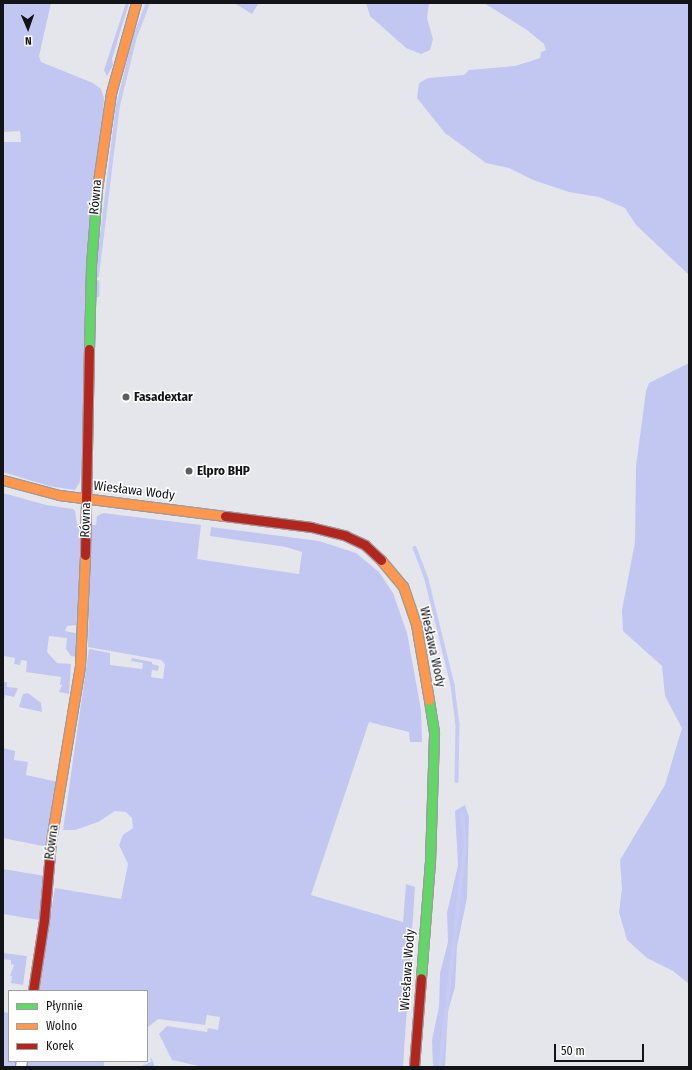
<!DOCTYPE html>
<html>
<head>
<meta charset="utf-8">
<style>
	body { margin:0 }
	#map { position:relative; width:692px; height:1070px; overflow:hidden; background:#e5e6eb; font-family:"Fira Sans Condensed",sans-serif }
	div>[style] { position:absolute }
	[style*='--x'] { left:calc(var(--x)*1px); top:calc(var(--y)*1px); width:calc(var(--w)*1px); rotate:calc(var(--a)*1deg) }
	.green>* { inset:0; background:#c2c7f2; transform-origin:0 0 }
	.stream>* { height:3.5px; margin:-1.75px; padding:0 1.75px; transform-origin:1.75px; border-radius:1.75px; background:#c6cbf3 }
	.roads { filter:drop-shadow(1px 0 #9b9ca0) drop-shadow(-1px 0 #9b9ca0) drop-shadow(0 1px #9b9ca0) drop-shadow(0 -1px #9b9ca0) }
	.street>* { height:10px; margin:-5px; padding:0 5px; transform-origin:5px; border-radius:5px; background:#fbfbfc }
	.fast>* { height:9px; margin:-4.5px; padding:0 4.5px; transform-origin:4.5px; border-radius:4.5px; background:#63d668 }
	.slow>* { height:9px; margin:-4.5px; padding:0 4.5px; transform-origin:4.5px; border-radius:4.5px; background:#ff974d }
	.jam>* { height:9px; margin:-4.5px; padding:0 4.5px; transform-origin:4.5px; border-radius:4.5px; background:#b3261e }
	.dots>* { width:11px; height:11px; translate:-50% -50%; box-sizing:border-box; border:2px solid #fff; border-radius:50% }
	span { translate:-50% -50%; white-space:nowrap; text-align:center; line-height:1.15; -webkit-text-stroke:3px #fff; paint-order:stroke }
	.street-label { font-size:13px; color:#131417 }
	.poi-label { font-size:13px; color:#131417; font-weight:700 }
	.left { translate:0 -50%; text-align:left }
	.frame { position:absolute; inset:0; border:4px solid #131417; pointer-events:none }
	.legend { position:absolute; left:8px; top:990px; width:140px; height:72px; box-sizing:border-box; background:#fff; border:1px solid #a1a1a2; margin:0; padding:5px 7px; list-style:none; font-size:12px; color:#131417 }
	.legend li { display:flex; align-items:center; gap:8px; height:20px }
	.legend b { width:20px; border:1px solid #a1a1a2 }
	.north { position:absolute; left:8px; top:8px; width:40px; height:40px; -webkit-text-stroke:3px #fff; paint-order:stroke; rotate:178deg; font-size:11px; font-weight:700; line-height:16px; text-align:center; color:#131417 }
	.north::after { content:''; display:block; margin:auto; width:14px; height:18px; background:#131417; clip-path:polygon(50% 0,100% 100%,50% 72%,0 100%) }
	.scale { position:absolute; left:554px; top:1044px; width:90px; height:18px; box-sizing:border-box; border:2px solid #131417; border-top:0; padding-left:5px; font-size:12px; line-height:14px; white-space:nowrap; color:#131417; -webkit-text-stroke:3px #fff; paint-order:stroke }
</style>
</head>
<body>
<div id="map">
	<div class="green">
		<i style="clip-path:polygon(3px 3px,51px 3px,39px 56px,41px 62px,93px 83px,101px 89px,104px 98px,80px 482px,75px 490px,49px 486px,3px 472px,3px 142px,21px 142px,20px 131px,3px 132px)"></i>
		<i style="clip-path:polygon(126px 3px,129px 3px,112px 59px,113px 65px,107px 76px,104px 70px)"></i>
		<i style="clip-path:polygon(234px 3px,257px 3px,258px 4px,252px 14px)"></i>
		<i style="clip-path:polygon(366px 3px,429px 3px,427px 18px,433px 39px,430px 50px,421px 54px,406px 48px,370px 16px)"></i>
		<i style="clip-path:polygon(484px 3px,689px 3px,689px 275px,636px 225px,625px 208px,599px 197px,569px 192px,533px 180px,509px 168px,486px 163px,445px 133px,417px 98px,419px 83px,428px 78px,464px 75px,469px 70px,515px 66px,540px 58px,541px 52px,546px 50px,544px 44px,527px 30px)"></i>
		<i style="clip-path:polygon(689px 363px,689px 984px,673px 971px,647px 958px,627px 940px,619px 912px,622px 889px,620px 860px,665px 785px,682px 728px,665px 696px,662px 666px,623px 631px,622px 610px,635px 542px,636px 466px,646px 391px,649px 383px)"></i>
		<i style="clip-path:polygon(3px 493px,46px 505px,73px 509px,75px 511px,77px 524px,81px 525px,77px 625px,67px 626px,65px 631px,80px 634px,78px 657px,71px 656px,66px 649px,67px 638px,49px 636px,47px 652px,57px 663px,71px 664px,69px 694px,59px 692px,62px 685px,60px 685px,61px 677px,26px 672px,27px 661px,21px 660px,20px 665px,14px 664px,15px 658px,4px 656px,3px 661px)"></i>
		<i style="clip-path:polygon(103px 513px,201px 525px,197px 559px,299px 574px,302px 552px,286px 547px,210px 536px,211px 527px,319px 541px,356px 553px,379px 572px,393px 593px,407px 633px,421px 710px,422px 742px,410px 742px,409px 732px,369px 722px,311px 895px,403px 922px,406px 884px,415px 887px,403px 1067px,203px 1067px,172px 1060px,159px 1034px,167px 1026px,207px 1032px,208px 1028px,218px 1030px,220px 1017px,207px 1015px,205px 1025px,158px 1019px,147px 1028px,147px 991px,38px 991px,55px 888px,121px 899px,128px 864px,119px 845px,123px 835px,133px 828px,132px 818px,126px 812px,115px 811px,98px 822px,75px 830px,63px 830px,89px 649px,110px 653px,110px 665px,142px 669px,143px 663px,131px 661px,132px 658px,152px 662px,152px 664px,159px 666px,158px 671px,152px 670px,151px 677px,163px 679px,165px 664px,161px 660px,88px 647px,91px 525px,96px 525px,97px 516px)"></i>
		<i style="clip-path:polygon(3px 682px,7px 682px,7px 687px,18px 688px,14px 697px,5px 695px,4px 700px)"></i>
		<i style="clip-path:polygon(28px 693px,41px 703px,42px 712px,19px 707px,23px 694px)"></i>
		<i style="clip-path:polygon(3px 748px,15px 751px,14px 760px,28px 762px,26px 775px,58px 782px,47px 847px,3px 838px)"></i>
		<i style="clip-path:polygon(465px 805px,469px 817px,467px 898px,457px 946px,455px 987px,448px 1011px,445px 1067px,433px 1067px,432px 1040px,439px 1007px,440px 973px,448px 942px,447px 913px,458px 865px,455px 811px)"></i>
		<i style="clip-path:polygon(3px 869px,45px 876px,39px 920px,3px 914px)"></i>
		<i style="clip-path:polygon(3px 953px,27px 956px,23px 985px,11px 983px,12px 976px,10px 976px,14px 965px,11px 964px,11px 960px,3px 959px)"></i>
		<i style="clip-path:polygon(3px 1012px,9px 1013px,9px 1061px,18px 1061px,17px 1067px,3px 1067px)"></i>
		<i style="clip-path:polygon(151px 1057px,155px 1067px,139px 1067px,151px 1062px)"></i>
		<i style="left:27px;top:1061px;width:77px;height:6px"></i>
	</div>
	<div class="stream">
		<i style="--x:97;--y:276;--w:171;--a:-83"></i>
		<i style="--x:118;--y:106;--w:71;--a:-76.2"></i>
		<i style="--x:135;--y:37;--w:36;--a:-69"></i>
		<i style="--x:98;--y:282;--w:13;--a:90"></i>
		<i style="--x:415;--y:548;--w:34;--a:69"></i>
		<i style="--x:427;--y:580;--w:108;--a:76.1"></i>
		<i style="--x:453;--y:685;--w:38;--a:83"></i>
		<i style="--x:458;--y:723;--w:58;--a:91"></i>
		<i style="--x:440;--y:1067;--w:225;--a:-83.6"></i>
		<i style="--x:465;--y:843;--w:29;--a:-96"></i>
	</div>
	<div class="roads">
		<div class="street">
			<i style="--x:21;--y:1067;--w:6;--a:-81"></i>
		</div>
		<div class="fast">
			<i style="--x:89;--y:349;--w:84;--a:-88.6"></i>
			<i style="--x:91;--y:265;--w:76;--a:-85.5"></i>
			<i style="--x:421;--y:978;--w:116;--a:-85.6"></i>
			<i style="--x:430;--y:862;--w:130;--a:-88.2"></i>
			<i style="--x:434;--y:732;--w:32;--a:-99"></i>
		</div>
		<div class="slow">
			<i style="--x:97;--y:189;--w:97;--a:-81.7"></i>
			<i style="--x:111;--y:93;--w:93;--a:-74.5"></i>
			<i style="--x:3;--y:480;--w:58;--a:15"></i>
			<i style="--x:59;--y:495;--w:167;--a:7.2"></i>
			<i style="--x:381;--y:560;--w:34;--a:50"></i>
			<i style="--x:403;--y:586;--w:40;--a:71.1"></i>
			<i style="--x:416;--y:624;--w:77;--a:80.3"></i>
			<i style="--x:51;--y:841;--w:178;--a:-80.6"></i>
			<i style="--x:80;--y:665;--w:110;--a:-87.4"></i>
		</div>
		<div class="jam">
			<i style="--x:225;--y:516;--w:87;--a:7.3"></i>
			<i style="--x:311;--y:527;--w:36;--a:14"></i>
			<i style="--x:346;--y:536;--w:21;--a:25"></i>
			<i style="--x:365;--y:545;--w:22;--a:43"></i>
			<i style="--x:85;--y:555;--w:206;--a:-88.9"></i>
			<i style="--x:33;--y:991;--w:72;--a:-81.2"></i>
			<i style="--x:44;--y:920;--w:79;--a:-84.9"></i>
			<i style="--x:414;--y:1067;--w:89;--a:-85.5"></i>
		</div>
	</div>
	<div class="dots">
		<i style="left:126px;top:397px;background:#5c5e61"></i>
		<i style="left:189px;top:471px;background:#5c5e61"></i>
	</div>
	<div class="street-label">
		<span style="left:96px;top:197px;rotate:-85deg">Równa</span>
		<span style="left:134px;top:491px;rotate:7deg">Wiesława Wody</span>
		<span style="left:86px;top:520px;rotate:-88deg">Równa</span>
		<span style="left:432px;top:647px;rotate:78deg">Wiesława Wody</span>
		<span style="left:52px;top:842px;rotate:-82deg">Równa</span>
		<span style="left:408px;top:970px;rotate:-86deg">Wiesława Wody</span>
	</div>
	<div class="poi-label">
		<span class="left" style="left:134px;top:397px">Fasadextar</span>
		<span class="left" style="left:197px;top:471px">Elpro BHP</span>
	</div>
	<div class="frame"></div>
	<ul class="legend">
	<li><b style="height:5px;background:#63d668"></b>Płynnie</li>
	<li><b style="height:5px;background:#ff974d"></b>Wolno</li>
	<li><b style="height:5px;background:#b3261e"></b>Korek</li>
	</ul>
	<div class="north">N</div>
	<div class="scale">50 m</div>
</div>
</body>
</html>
